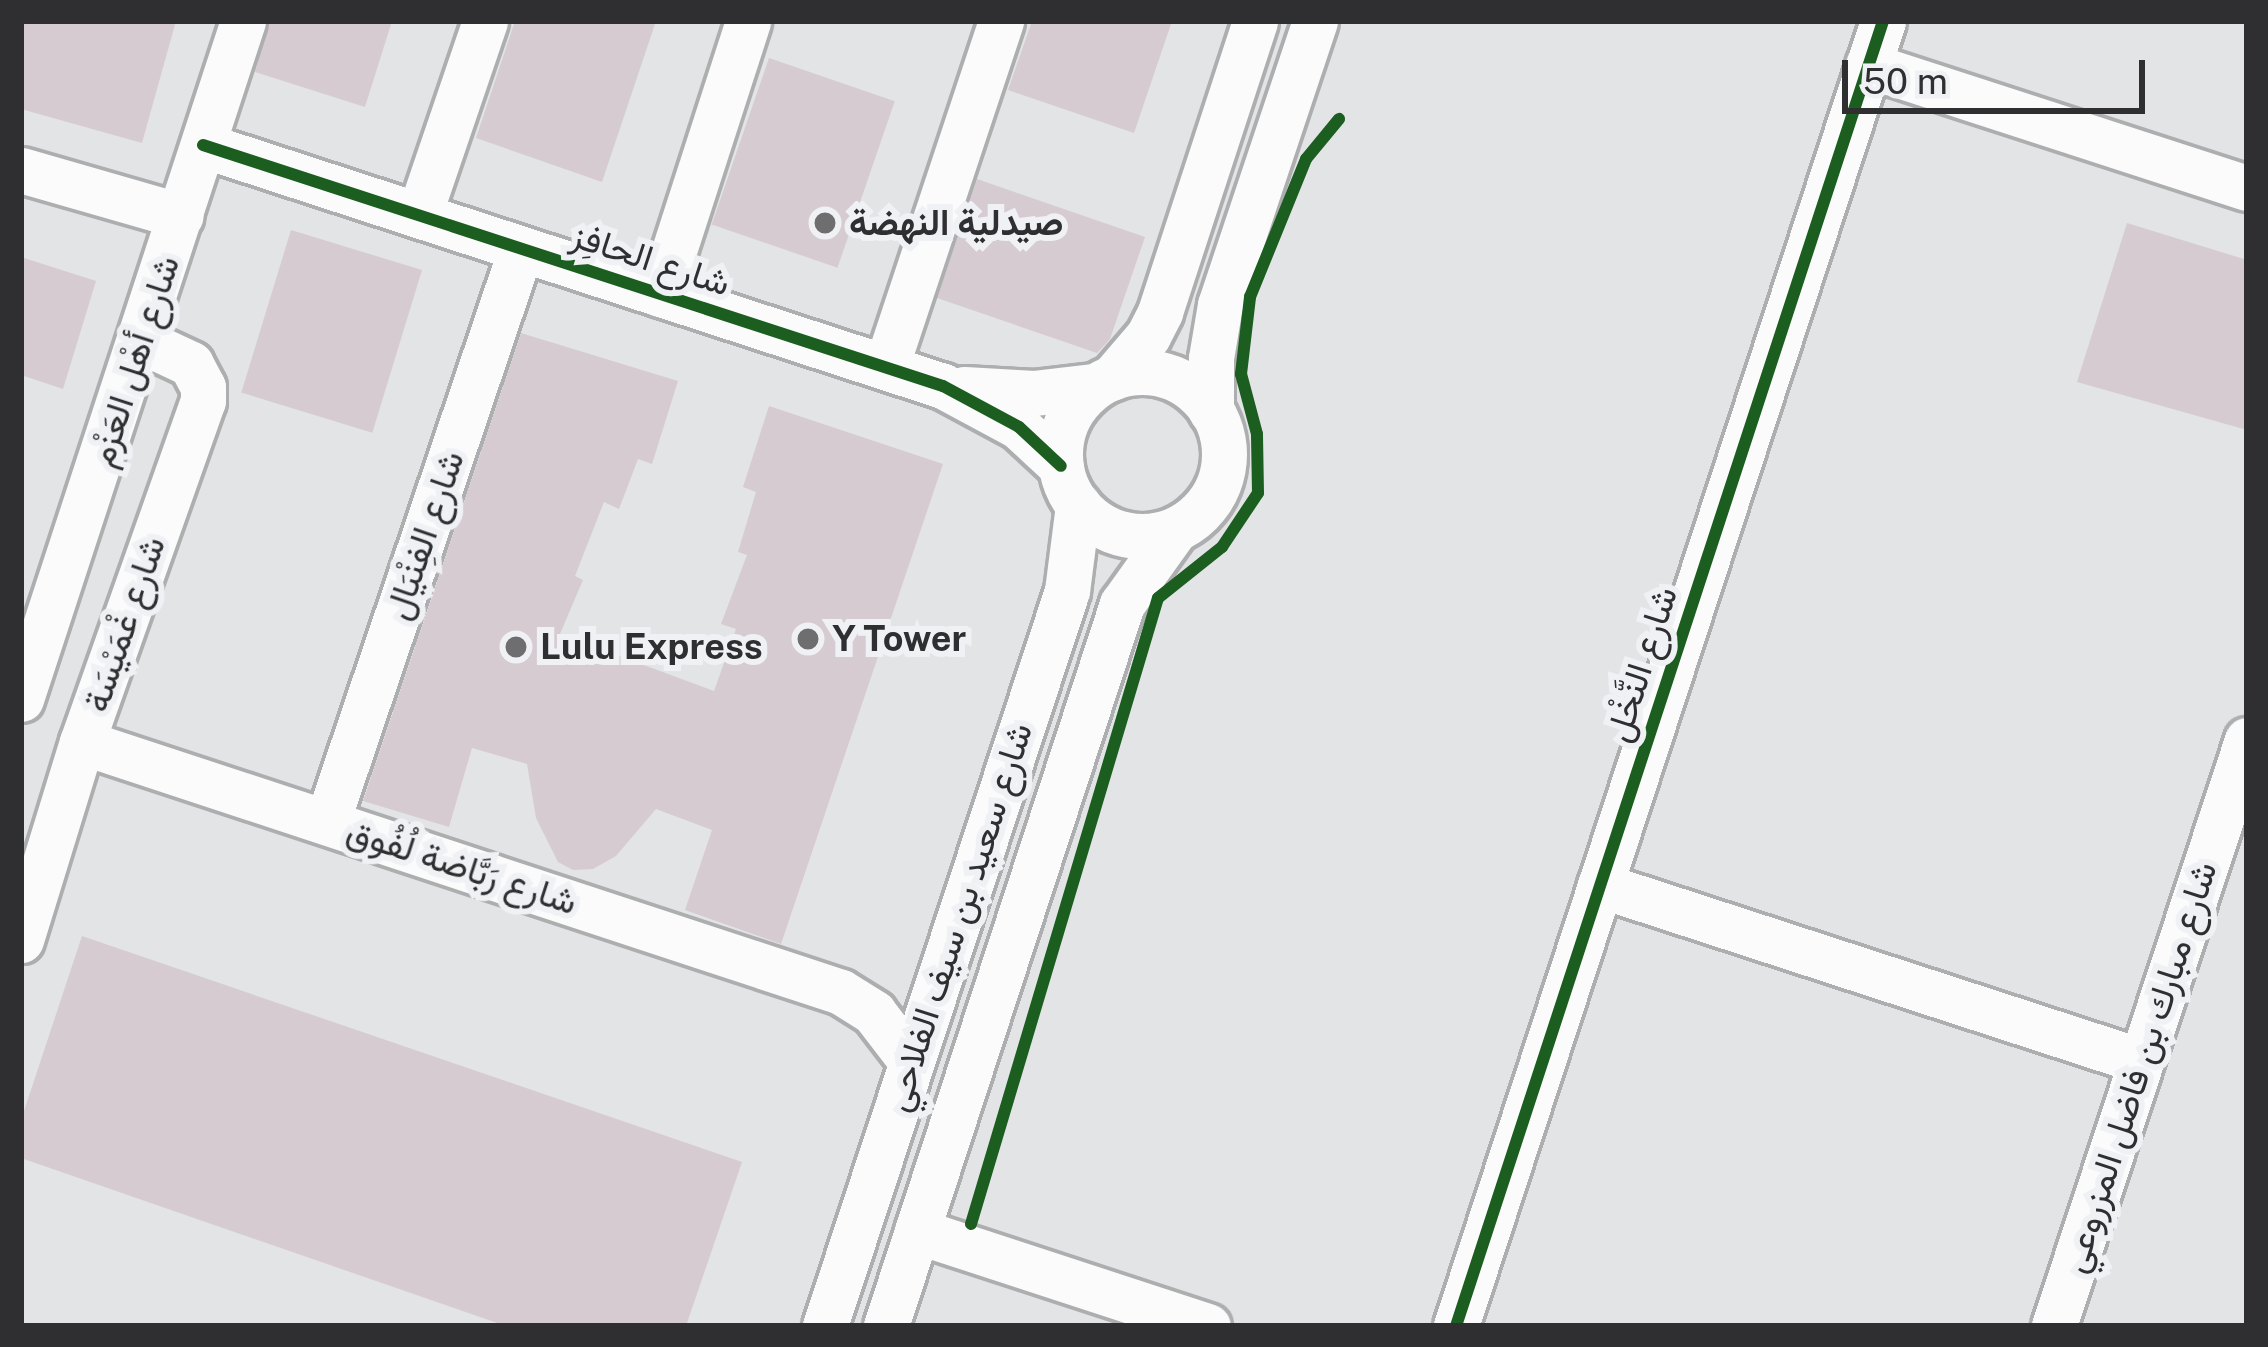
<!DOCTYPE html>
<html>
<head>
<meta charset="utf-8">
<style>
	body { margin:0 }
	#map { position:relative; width:2268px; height:1347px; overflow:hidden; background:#e3e4e6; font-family:"Public Sans",Vazirmatn,sans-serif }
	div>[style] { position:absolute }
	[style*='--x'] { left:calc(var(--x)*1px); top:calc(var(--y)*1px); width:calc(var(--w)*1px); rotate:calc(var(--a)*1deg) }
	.building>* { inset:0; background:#d6cbd0; transform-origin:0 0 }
	.roads { filter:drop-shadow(3px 0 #adaeaf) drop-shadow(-3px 0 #adaeaf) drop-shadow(0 3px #adaeaf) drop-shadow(0 -3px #adaeaf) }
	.minor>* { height:45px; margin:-22.5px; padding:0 22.5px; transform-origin:22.5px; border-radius:22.5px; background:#fbfbfb }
	.minor>.ring { margin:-22.5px; padding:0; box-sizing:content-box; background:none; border:45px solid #fbfbfb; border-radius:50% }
	.cycleway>* { height:12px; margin:-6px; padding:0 6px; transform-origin:6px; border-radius:6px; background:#1b5e20 }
	.dots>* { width:33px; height:33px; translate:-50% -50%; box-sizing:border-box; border:6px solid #eff1f5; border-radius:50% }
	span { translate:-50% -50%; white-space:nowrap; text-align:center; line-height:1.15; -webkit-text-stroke:12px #eff1f5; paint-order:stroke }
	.poi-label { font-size:36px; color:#2f2f31; font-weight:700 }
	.left { translate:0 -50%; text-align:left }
	.street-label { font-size:36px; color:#2f2f31 }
	.frame { position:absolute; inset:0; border:24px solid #2f2f31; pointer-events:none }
	.scale { position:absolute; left:1842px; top:60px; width:303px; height:54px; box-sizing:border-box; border:6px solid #2f2f31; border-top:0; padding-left:15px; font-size:36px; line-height:42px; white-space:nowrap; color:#2f2f31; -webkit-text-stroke:9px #eff1f5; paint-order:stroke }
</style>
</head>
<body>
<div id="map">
	<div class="building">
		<i style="clip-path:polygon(21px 21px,176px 21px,142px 143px,21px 109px)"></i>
		<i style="clip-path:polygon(269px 21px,392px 21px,365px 107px,255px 72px)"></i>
		<i style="clip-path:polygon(515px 21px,656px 21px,602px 182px,476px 138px)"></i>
		<i style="clip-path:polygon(1032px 21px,1172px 21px,1134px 133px,1008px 90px)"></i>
		<i style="left:769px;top:58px;width:133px;height:176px;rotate:19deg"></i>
		<i style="clip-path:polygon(977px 179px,1145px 237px,1110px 339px,1097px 353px,937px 298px)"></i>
		<i style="clip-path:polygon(2127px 223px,2247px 260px,2247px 430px,2077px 382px)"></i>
		<i style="left:291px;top:230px;width:137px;height:170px;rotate:17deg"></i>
		<i style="clip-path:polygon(21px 257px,96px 281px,63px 389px,21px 375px)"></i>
		<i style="clip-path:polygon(521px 333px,678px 381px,652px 464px,638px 459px,619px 509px,604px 502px,575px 576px,583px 580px,560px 634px,714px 691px,736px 629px,721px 624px,747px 555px,738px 552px,756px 492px,743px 487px,769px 406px,943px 464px,781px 944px,685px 910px,712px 830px,656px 809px,616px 856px,593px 869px,573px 870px,558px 862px,536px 818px,527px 764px,472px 748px,449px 827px,363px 801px)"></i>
		<i style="clip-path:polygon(82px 936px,742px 1162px,686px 1326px,506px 1326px,21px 1158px,21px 1120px)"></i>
	</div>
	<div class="roads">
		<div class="minor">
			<i style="--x:1868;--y:65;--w:398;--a:18"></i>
			<i style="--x:203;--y:145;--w:778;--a:18.04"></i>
			<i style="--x:943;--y:386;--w:86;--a:28.3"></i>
			<i style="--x:1019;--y:427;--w:57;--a:42.9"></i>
			<i style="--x:21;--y:170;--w:166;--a:16"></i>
			<i style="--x:419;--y:215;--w:205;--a:-71.2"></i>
			<i style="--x:660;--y:294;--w:287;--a:-72.1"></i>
			<i style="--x:886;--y:367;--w:365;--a:-71.6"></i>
			<i class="ring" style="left:1060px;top:372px;width:119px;height:119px"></i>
			<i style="--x:1112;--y:378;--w:55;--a:-49.4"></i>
			<i style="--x:1148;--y:336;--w:27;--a:-63"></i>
			<i style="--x:1160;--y:312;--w:306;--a:-71.9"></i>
			<i style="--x:964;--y:389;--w:70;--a:3.3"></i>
			<i style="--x:1034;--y:393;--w:60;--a:-6.7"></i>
			<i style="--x:1211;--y:411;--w:53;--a:-90"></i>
			<i style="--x:1211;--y:358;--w:54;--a:-80.4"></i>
			<i style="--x:1220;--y:305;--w:299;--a:-71.5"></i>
			<i style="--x:21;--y:699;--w:713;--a:-71.87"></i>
			<i style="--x:82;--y:742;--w:799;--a:18.23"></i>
			<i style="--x:841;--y:992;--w:39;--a:32"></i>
			<i style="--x:874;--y:1013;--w:59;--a:52.5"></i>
			<i style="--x:327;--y:822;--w:605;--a:-71.3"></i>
			<i style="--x:1600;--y:885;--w:569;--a:18.02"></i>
			<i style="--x:21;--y:940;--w:207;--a:-72.9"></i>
			<i style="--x:82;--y:742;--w:362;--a:-70.5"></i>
			<i style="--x:203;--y:401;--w:14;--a:-90"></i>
			<i style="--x:203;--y:387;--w:26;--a:-118"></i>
			<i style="--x:191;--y:364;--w:54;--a:-154.9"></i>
			<i style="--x:917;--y:1231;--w:306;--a:18.1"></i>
			<i style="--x:825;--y:1326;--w:774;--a:-71.78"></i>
			<i style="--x:1067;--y:591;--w:87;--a:-82.7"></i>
			<i style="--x:886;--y:1326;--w:760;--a:-71.9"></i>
			<i style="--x:1122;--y:604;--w:91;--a:-54.4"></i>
			<i style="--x:1456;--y:1326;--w:1373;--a:-71.88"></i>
			<i style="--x:2054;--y:1326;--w:617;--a:-71.77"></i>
		</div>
	</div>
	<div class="cycleway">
		<i style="--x:203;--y:145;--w:778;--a:18.04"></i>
		<i style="--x:943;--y:386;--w:86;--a:28.3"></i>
		<i style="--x:1019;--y:427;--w:57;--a:42.9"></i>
		<i style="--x:971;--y:1224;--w:653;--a:-73.37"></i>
		<i style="--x:1158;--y:598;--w:82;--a:-38.6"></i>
		<i style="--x:1222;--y:547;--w:65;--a:-56.3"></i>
		<i style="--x:1258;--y:493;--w:59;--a:-91"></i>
		<i style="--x:1257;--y:434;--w:62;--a:-104.9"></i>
		<i style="--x:1241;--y:374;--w:78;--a:-83.3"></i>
		<i style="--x:1250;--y:297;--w:149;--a:-67.9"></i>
		<i style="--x:1306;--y:159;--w:52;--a:-50.5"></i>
		<i style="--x:1456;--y:1326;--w:1373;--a:-71.88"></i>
	</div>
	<div class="dots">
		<i style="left:825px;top:223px;background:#6e6e70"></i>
		<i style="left:808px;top:639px;background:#6e6e70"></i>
		<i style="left:516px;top:647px;background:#6e6e70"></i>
	</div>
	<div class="poi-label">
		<span class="left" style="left:849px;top:223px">صيدلية النهضة</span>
		<span class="left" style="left:832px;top:639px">Y Tower</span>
		<span class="left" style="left:540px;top:647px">Lulu Express</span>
	</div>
	<div class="street-label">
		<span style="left:651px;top:259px;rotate:18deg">شارع الحافِز</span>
		<span style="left:134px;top:361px;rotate:-72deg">شارع أهْل العَزْم</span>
		<span style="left:424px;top:535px;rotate:-71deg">شارع الفِنْيَال</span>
		<span style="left:124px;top:624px;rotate:-71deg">شارع غْمَيْسَة</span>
		<span style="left:1641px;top:664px;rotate:-72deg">شارع النَّخْل</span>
		<span style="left:462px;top:866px;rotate:18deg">شارع رَبَّاضة لُفُوق</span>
		<span style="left:958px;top:917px;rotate:-72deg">شارع سعيد بن سيف الفلاحي</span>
		<span style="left:2139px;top:1067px;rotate:-72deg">شارع مبارك بن فاضل المزروعي</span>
	</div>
	<div class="frame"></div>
	<div class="scale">50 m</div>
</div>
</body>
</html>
